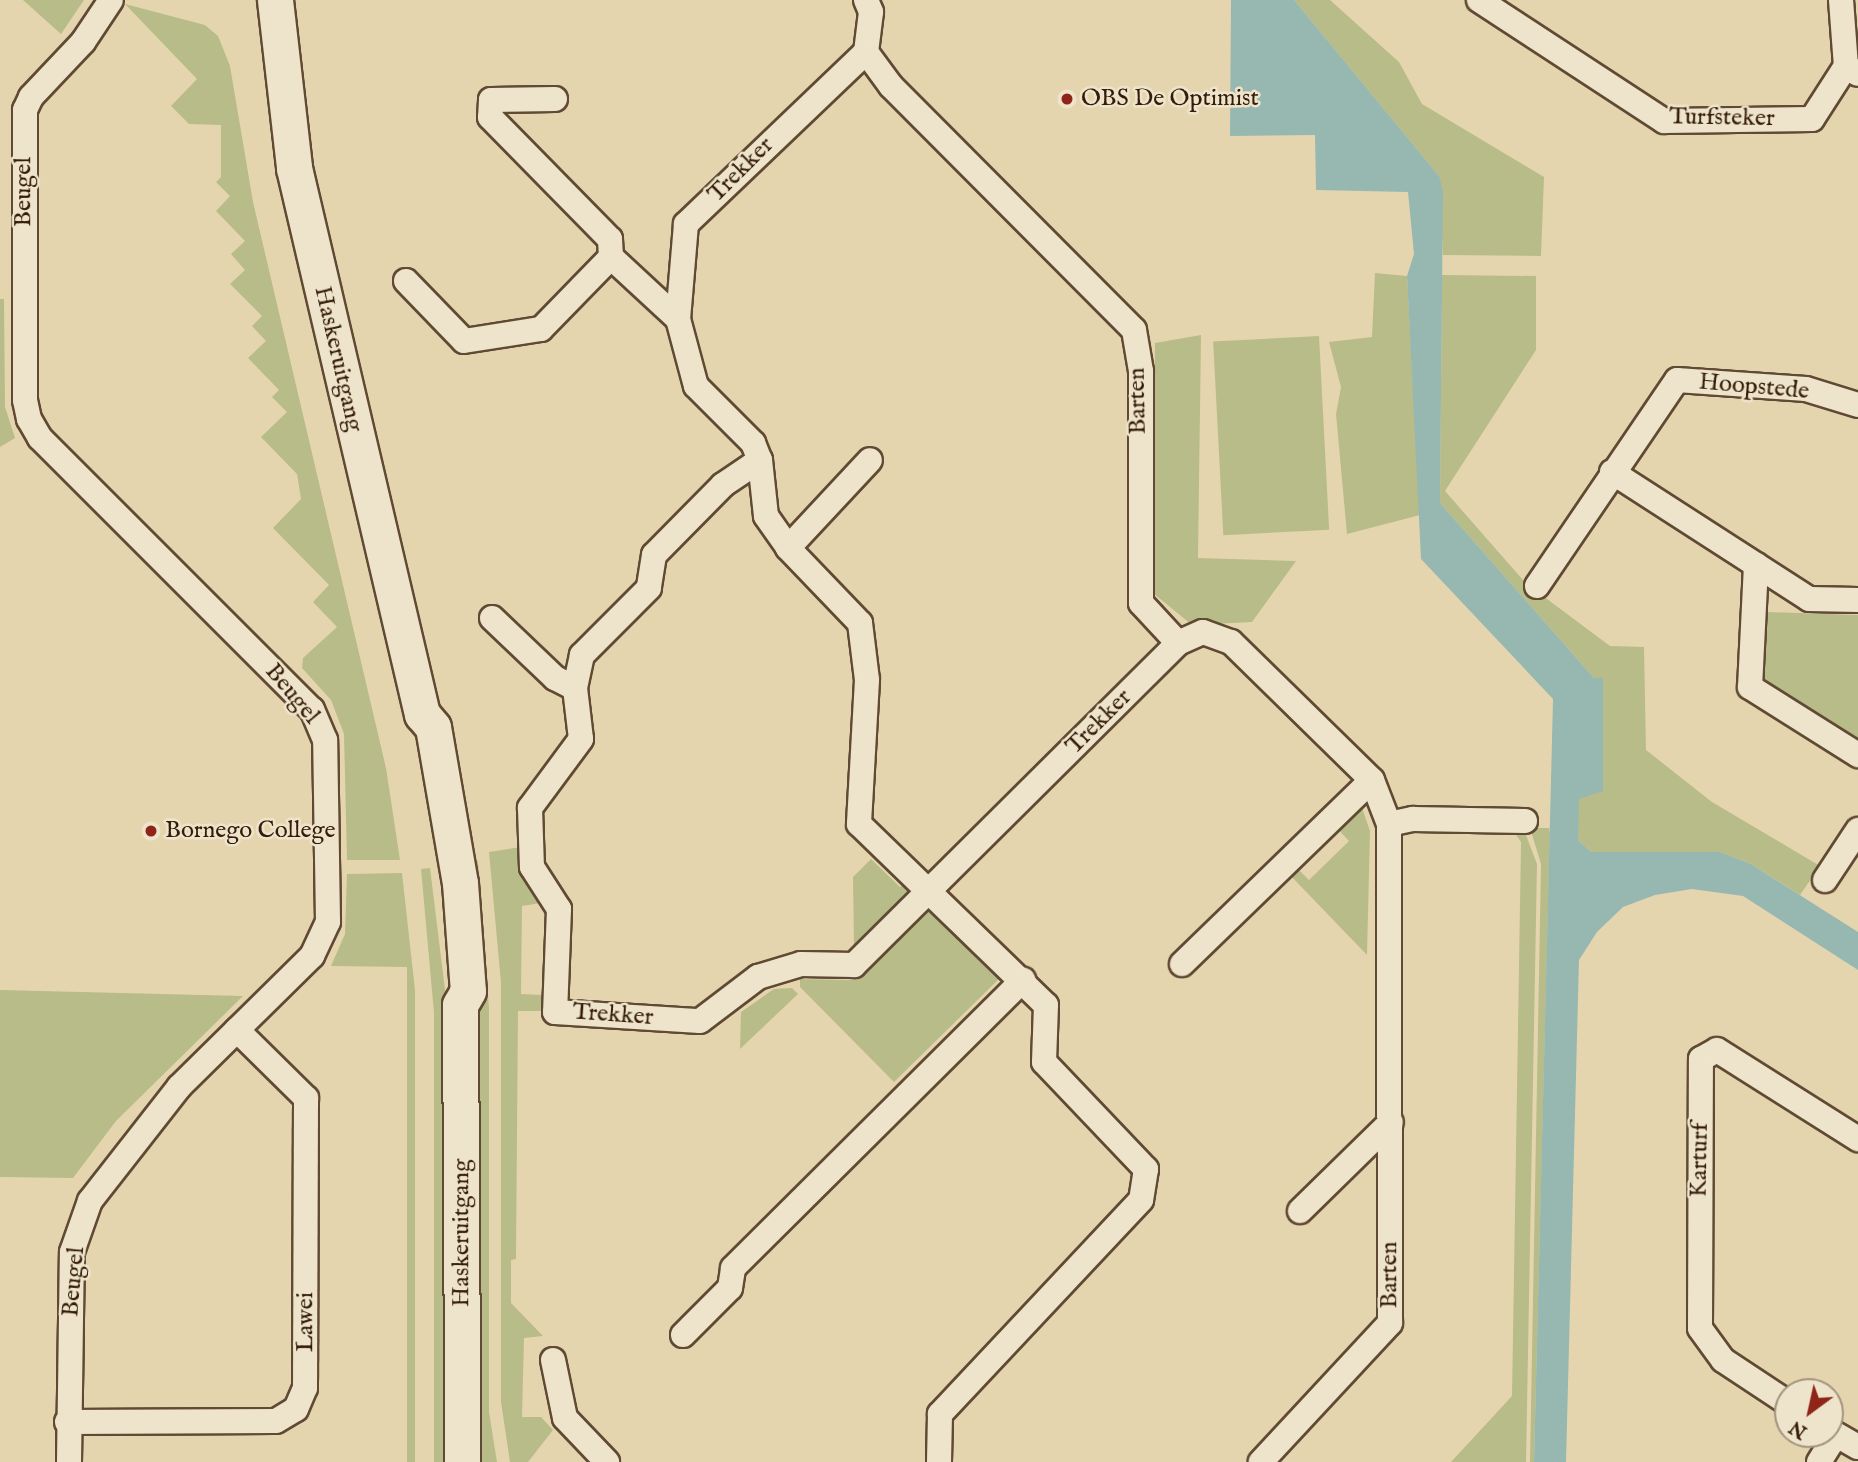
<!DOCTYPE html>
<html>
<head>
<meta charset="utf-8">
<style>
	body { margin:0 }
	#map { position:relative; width:1858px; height:1462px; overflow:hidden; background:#e5d5af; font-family:"IM FELL English",serif }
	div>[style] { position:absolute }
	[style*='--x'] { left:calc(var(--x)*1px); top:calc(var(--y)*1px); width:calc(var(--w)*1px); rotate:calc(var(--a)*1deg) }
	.green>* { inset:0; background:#b8bc88; transform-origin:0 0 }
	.water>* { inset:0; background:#96b8b1 }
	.roads { filter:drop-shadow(2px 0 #604a33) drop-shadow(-2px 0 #604a33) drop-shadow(0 2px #604a33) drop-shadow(0 -2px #604a33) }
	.street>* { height:24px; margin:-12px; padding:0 12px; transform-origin:12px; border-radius:12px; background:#eee4cb }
	.secondary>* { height:35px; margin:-17.5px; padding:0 17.5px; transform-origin:17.5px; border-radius:17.5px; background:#eee4cb }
	.dots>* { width:19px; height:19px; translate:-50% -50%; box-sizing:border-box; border:4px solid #eee4cb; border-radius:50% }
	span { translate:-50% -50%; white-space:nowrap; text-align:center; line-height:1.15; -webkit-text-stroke:5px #eee4cb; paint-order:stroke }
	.poi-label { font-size:24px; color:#341b0a }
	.left { translate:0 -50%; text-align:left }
	.street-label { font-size:24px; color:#341b0a }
	.north { position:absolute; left:1774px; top:1378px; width:70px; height:70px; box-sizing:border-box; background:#eee4cb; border:2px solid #a4947e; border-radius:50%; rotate:213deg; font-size:19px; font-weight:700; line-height:28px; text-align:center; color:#341b0a }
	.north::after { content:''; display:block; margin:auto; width:24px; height:32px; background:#8f2418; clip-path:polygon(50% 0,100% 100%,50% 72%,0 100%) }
</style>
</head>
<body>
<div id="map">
	<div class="green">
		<i style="clip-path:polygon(23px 0,84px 0,61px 34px)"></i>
		<i style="clip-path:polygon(1294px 0,1330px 0,1399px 62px,1422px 104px,1544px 177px,1541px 256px,1443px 255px,1439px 176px)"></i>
		<i style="clip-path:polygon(125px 4px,205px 25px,218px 36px,230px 66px,253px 202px,386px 768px,400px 860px,347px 860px,344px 734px,331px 700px,302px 668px,303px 658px,337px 627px,313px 602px,329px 585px,273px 528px,301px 499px,297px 474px,261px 437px,287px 412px,272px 397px,279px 390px,248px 358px,266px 341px,252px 326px,262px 316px,230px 284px,245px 270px,231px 254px,245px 241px,216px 211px,230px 196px,216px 182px,221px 177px,221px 125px,189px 124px,171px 106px,197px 79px)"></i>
		<i style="clip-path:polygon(1375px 273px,1407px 276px,1420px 515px,1347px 534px,1336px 414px,1341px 387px,1329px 342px,1372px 337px)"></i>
		<i style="clip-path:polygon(1442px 275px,1536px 276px,1536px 350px,1445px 491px,1523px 580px,1551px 602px,1610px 646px,1644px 647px,1646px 750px,1712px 802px,1820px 866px,1800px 895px,1751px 864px,1720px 852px,1591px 852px,1578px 840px,1578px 799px,1594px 678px,1440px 503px)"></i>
		<i style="clip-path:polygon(0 299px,4px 299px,5px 407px,15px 438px,0 447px)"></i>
		<i style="clip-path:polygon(1201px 335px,1198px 558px,1296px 561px,1252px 622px,1192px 625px,1153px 593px,1155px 343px)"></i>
		<i style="left:1319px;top:336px;width:194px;height:106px;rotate:87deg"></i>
		<i style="clip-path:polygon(1768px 612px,1858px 615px,1858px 746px,1762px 683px,1762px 618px)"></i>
		<i style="clip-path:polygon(1360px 802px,1370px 831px,1367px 955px,1288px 873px,1295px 866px,1309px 880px,1349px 841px,1335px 826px)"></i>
		<i style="clip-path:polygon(1523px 827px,1537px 864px,1526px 1462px,1451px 1462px,1512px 1396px,1521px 842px,1511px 828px)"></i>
		<i style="clip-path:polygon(1530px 828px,1549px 828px,1550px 833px,1534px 1462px,1530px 1462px,1541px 864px)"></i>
		<i style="clip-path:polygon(521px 847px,541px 903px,522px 906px,521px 994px,542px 995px,542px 1011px,518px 1011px,516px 1259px,511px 1260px,511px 1303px,543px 1336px,524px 1338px,522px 1417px,541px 1417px,553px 1430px,528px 1462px,510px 1462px,501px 1402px,501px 983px,489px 852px)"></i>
		<i style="clip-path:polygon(871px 859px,900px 887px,908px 880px,919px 891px,904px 906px,899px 902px,854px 948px,853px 877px)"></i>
		<i style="clip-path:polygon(478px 861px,489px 1008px,489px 1412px,497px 1462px,474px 1462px,464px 863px)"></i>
		<i style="clip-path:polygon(430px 868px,446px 998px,448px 1462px,434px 1462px,434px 1013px,421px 869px)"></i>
		<i style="clip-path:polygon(402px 873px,415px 990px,415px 1462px,407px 1462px,407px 967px,331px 966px,345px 934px,347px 874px)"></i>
		<i style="clip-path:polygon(931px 902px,1003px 975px,894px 1082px,800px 987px,800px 979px,853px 980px)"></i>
		<i style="clip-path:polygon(792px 988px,798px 994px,740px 1049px,741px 1012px,774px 989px)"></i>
		<i style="clip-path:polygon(0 990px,243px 996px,116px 1121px,73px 1178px,0 1177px)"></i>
	</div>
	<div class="water">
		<i style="clip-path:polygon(1231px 0,1294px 0,1439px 176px,1443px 191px,1440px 503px,1594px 678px,1603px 678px,1603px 791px,1579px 799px,1578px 840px,1591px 852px,1720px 852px,1751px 864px,1858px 932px,1858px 970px,1743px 896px,1692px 889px,1655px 895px,1623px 907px,1597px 932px,1579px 960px,1566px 1462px,1534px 1462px,1553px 699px,1421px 559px,1407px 276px,1414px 254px,1408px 192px,1316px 190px,1315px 135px,1230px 136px)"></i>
	</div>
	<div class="roads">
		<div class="street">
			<i style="--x:866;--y:0;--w:13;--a:67"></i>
			<i style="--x:871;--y:12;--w:40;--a:97.1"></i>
			<i style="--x:866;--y:52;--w:42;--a:53.7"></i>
			<i style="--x:891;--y:86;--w:344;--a:45.1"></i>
			<i style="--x:1134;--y:330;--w:42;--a:80.3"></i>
			<i style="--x:1141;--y:371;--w:232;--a:90"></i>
			<i style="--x:1141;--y:603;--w:54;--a:47.2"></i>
			<i style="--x:1178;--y:643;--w:27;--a:-24"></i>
			<i style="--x:1203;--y:632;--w:30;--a:20"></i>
			<i style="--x:1231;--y:642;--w:197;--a:44.4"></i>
			<i style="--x:1372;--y:780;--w:47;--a:68.9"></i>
			<i style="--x:1389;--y:824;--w:499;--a:89.9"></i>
			<i style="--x:1390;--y:1323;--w:190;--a:132.9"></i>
			<i style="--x:1479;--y:0;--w:221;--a:33.2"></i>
			<i style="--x:1664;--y:121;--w:148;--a:-0.8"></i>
			<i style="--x:1812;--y:119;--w:63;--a:-57.3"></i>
			<i style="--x:1841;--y:0;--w:66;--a:85.7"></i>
			<i style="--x:1846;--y:66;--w:14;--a:34"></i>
			<i style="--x:866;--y:52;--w:249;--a:136.3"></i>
			<i style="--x:686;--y:224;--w:95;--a:94.8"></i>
			<i style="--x:678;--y:319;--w:69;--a:75"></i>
			<i style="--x:696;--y:386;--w:81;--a:45"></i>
			<i style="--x:753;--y:443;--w:18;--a:68"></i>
			<i style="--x:760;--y:460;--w:56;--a:83.9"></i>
			<i style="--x:766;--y:516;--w:39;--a:55"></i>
			<i style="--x:788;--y:548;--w:104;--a:46.2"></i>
			<i style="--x:860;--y:623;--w:57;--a:83"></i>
			<i style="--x:867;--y:680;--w:144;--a:93.2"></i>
			<i style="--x:859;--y:824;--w:260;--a:44.1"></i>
			<i style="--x:1046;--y:1005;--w:57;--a:92"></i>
			<i style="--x:1044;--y:1062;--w:148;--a:46.4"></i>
			<i style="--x:1146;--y:1169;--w:31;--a:99"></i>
			<i style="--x:1141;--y:1200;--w:294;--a:133.2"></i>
			<i style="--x:940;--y:1414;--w:48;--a:91.2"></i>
			<i style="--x:555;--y:99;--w:64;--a:179.1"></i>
			<i style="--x:491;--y:100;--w:17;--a:93"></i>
			<i style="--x:490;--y:117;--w:171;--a:45.5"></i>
			<i style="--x:610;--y:239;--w:18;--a:87"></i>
			<i style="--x:611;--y:257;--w:91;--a:42.8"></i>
			<i style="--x:406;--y:281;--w:83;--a:46"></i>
			<i style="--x:464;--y:341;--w:78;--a:-8.9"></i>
			<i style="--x:541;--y:329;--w:100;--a:-45.8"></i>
			<i style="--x:760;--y:460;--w:45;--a:146"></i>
			<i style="--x:723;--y:485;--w:98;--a:134.6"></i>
			<i style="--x:654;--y:555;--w:33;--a:99"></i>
			<i style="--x:649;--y:588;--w:95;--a:135"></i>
			<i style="--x:582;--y:655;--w:34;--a:102"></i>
			<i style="--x:575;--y:688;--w:51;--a:83.3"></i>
			<i style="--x:581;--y:739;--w:86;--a:126.5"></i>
			<i style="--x:530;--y:808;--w:59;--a:88.1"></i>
			<i style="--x:532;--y:867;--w:50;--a:57.3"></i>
			<i style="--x:559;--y:909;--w:103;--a:92.2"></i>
			<i style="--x:555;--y:1012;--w:145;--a:3.6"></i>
			<i style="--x:700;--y:1021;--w:73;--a:-37.2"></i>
			<i style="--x:758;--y:977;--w:45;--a:-16.8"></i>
			<i style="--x:801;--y:964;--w:53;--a:1.1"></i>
			<i style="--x:854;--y:965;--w:457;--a:-44.8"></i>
			<i style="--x:1612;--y:472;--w:234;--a:32.8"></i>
			<i style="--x:1809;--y:599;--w:49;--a:1.2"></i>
			<i style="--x:788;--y:548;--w:120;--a:-47"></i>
			<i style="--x:1756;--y:565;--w:122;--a:92.8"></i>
			<i style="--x:1750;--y:687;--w:128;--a:32.2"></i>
			<i style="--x:1537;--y:586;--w:249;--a:-55.8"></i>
			<i style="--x:1677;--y:380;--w:129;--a:4"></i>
			<i style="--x:1806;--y:389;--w:54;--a:17.1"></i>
			<i style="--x:492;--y:618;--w:87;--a:43.6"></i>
			<i style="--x:555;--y:678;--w:22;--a:27"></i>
			<i style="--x:1389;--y:824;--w:25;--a:-12"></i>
			<i style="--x:1413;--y:819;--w:112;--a:1"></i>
			<i style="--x:1825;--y:880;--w:60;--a:-56.6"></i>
			<i style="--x:1182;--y:964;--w:264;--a:-44.1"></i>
			<i style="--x:1300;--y:1211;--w:127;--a:-44.4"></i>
			<i style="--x:683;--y:1335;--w:66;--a:-45"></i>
			<i style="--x:730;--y:1288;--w:20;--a:-81"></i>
			<i style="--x:733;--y:1268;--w:409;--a:-44.8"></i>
			<i style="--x:553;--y:1360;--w:59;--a:78.3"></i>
			<i style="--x:565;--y:1418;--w:61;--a:46.3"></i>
			<i style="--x:1788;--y:1403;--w:78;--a:-146.5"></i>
			<i style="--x:1723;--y:1360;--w:39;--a:-126"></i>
			<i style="--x:1700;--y:1328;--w:269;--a:-89.8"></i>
			<i style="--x:1701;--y:1059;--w:18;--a:-29"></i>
			<i style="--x:1717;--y:1050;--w:167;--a:32.3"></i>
			<i style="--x:67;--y:1422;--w:209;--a:-0.3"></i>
			<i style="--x:276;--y:1421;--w:23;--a:-31"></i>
			<i style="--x:296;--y:1409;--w:23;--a:-67"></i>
			<i style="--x:305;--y:1388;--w:290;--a:-89.8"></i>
			<i style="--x:306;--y:1098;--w:97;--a:-135.4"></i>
			<i style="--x:1830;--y:1431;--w:32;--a:30"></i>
			<i style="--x:69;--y:1462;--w:210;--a:-89.2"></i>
			<i style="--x:72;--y:1252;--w:54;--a:-70.6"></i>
			<i style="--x:90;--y:1201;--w:145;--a:-52"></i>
			<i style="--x:179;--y:1087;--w:187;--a:-44.6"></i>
			<i style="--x:312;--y:956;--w:38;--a:-65"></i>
			<i style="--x:328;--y:922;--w:182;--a:-90.9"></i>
			<i style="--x:325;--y:740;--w:33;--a:-113"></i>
			<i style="--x:312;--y:710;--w:385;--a:-135"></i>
			<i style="--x:40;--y:438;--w:22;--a:-120"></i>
			<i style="--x:29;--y:419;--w:19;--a:-102"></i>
			<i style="--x:25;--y:400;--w:290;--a:-90"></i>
			<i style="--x:25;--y:110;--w:14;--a:-65"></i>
			<i style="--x:31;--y:97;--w:76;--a:-46.6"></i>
			<i style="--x:83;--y:42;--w:50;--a:-56.3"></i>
			<i style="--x:1819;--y:1462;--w:32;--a:-58"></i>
		</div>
		<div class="secondary">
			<i style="--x:275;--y:0;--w:169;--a:83.5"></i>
			<i style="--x:294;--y:168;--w:561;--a:76.81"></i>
			<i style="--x:422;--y:714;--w:17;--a:50"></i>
			<i style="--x:433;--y:727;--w:158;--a:80.2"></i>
			<i style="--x:460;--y:883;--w:108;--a:85.8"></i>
			<i style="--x:468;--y:991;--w:16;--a:120"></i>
			<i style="--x:460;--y:1005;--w:457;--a:89.7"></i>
		</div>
	</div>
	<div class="dots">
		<i style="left:1067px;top:99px;background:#8f2418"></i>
		<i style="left:151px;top:831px;background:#8f2418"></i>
	</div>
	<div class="poi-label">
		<span class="left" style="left:1081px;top:99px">OBS De Optimist</span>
		<span class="left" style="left:165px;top:831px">Bornego College</span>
	</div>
	<div class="street-label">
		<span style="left:1722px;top:118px;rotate:1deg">Turfsteker</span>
		<span style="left:741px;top:170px;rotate:-45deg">Trekker</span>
		<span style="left:24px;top:192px;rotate:-90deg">Beugel</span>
		<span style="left:338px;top:359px;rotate:77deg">Haskeruitgang</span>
		<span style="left:1754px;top:387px;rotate:5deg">Hoopstede</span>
		<span style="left:1138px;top:401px;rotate:-91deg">Barten</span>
		<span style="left:292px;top:694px;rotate:50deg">Beugel</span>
		<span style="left:1099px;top:722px;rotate:-45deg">Trekker</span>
		<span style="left:613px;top:1015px;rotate:4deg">Trekker</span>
		<span style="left:1700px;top:1160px;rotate:-89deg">Karturf</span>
		<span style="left:462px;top:1233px;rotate:-90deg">Haskeruitgang</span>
		<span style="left:1390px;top:1275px;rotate:-90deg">Barten</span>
		<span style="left:74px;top:1282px;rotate:-85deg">Beugel</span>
		<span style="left:306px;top:1322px;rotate:-90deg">Lawei</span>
	</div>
	<div class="north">N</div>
</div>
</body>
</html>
